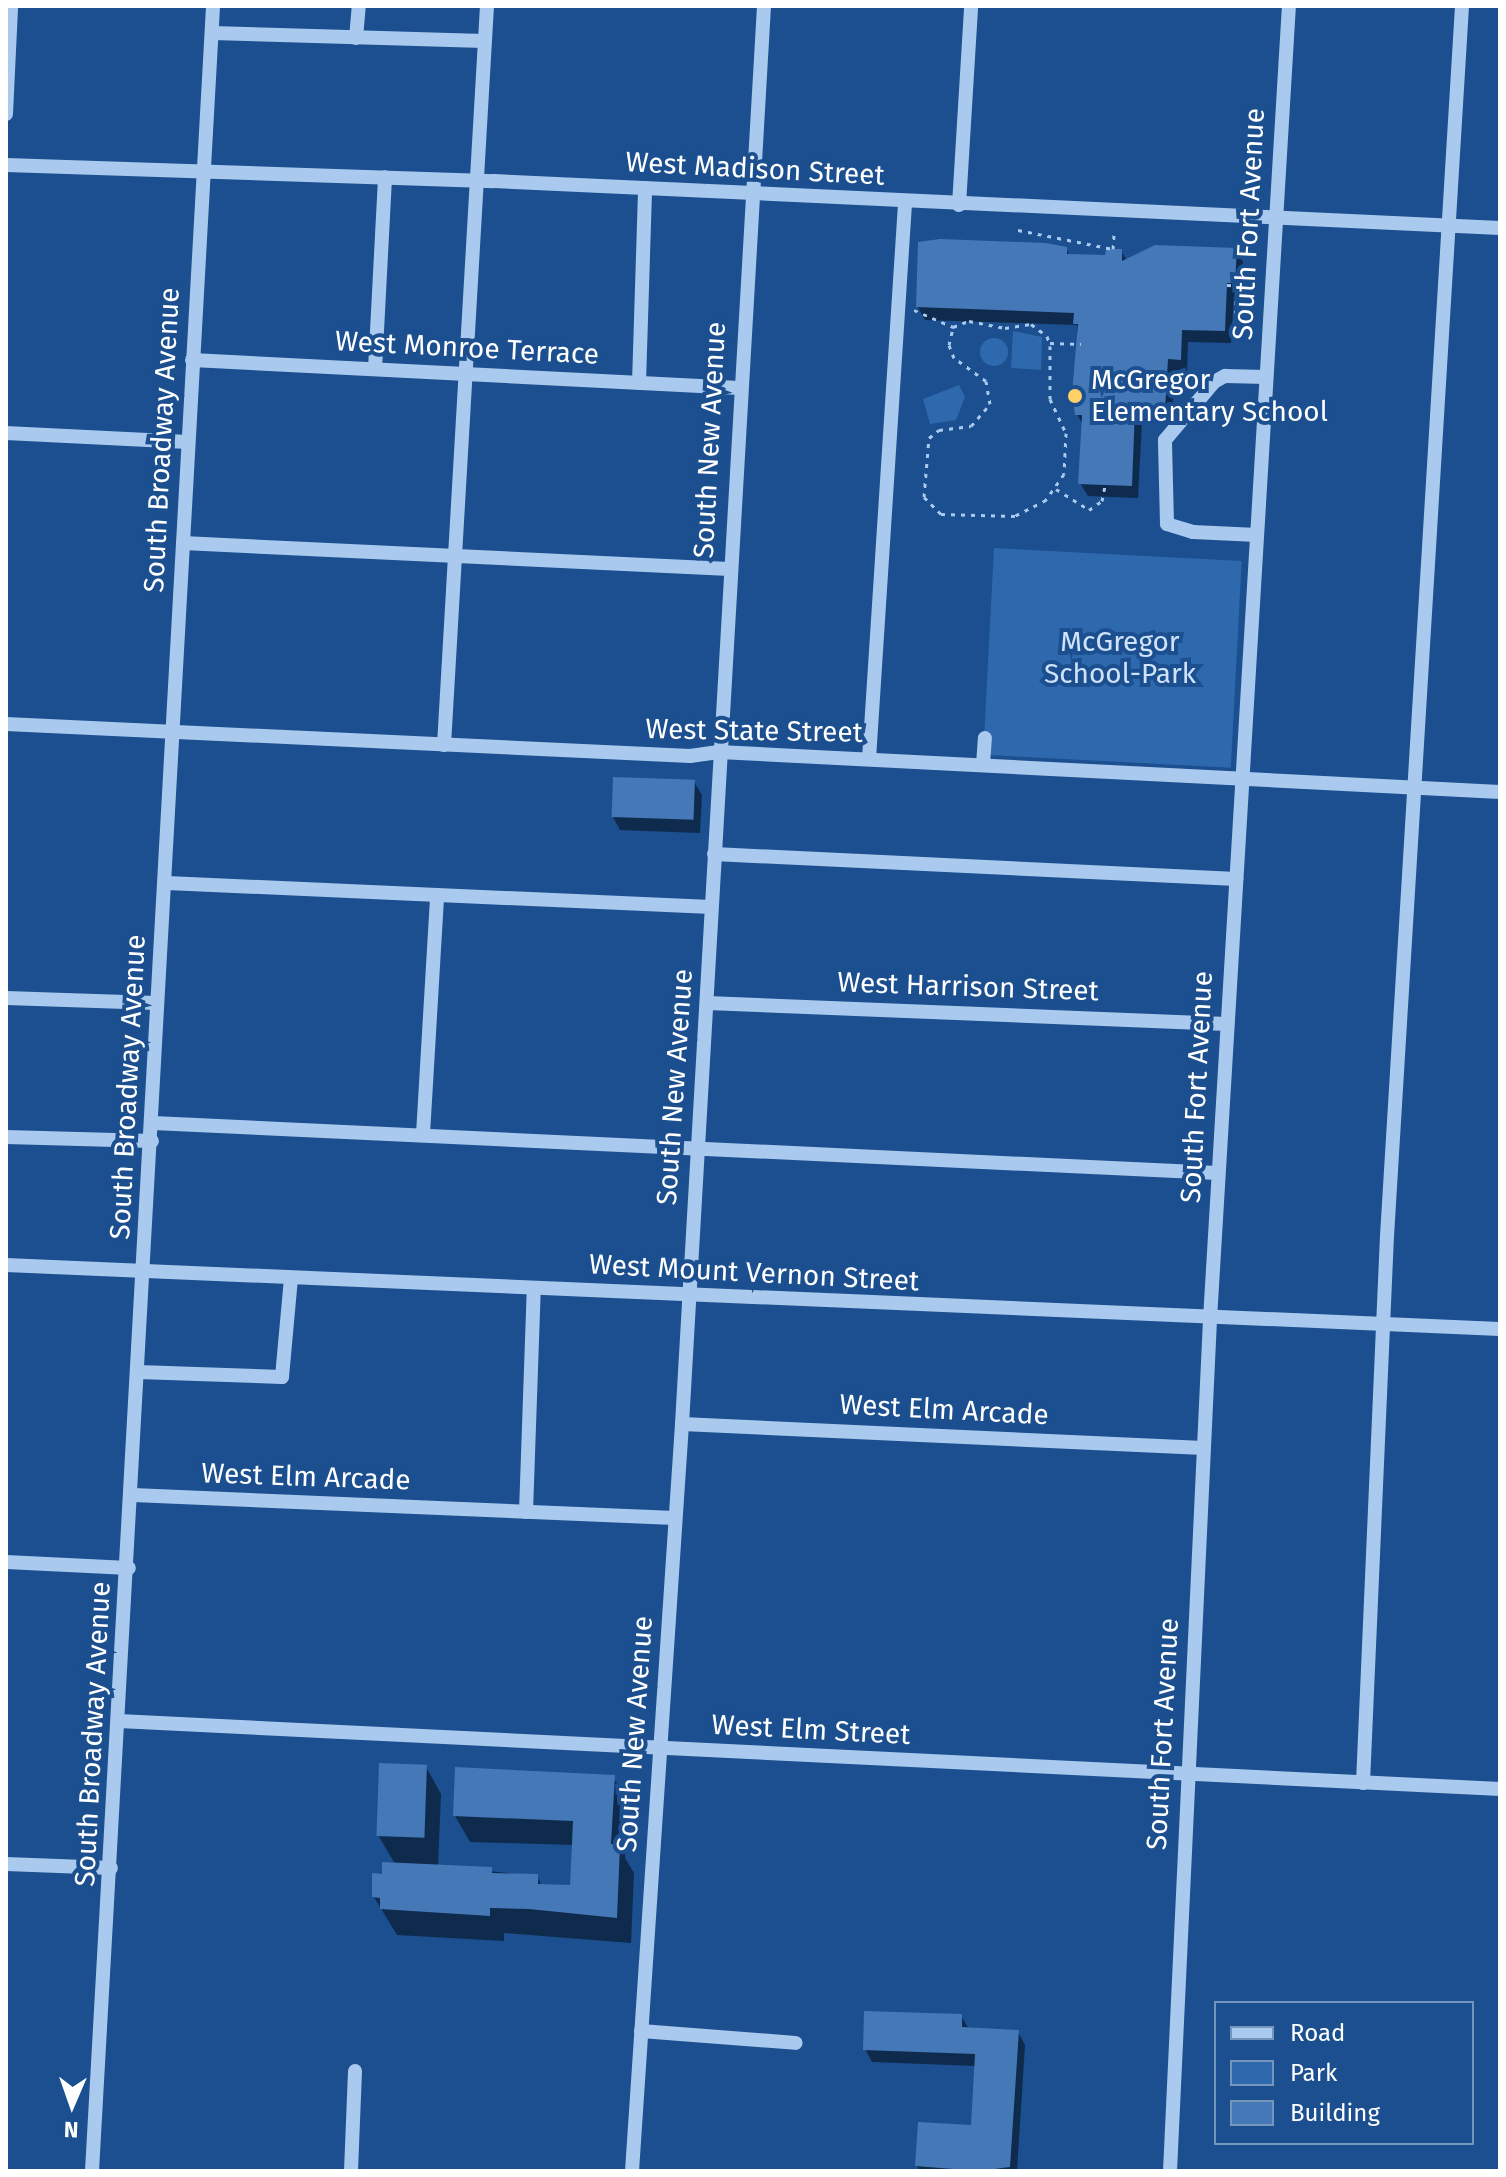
<!DOCTYPE html>
<html>
<head>
<meta charset="utf-8">
<style>
	body { margin:0 }
	#map { position:relative; width:1506px; height:2177px; overflow:hidden; background:#1b4f8f; font-family:"Fira Sans",sans-serif }
	div>[style] { position:absolute }
	[style*='--x'] { left:calc(var(--x)*1px); top:calc(var(--y)*1px); width:calc(var(--w)*1px); rotate:calc(var(--a)*1deg) }
	.green>* { inset:0; background:#2e69ad; transform-origin:0 0 }
	.round { border-radius:50% }
	.shadow>* { inset:0; background:#0007 }
	.building>* { inset:0; background:#4478b7; transform-origin:0 0 }
	.path>* { height:3px; margin-top:-1.5px; transform-origin:0; background:repeating-linear-gradient(90deg,#a9c9ee 0 4px,transparent 0 10px) }
	.minor>* { height:14px; margin:-7px; padding:0 7px; transform-origin:7px; border-radius:7px; background:#a9c9ee }
	.dots>* { width:22px; height:22px; translate:-50% -50%; box-sizing:border-box; border:4px solid #1b4f8f; border-radius:50% }
	span { translate:-50% -50%; white-space:nowrap; text-align:center; line-height:1.15; -webkit-text-stroke:8px #1b4f8f; paint-order:stroke }
	.street-label { font-size:28px; color:#fff }
	.poi-label { font-size:28px; color:#fff }
	.left { translate:0 -50%; text-align:left }
	.park-label { font-size:28px; color:#cfe3fa }
	.frame { position:absolute; inset:0; border:8px solid #fff; pointer-events:none }
	.legend { position:absolute; left:1214px; top:2001px; width:260px; height:144px; box-sizing:border-box; background:#1b4f8f; border:2px solid #7695bc; margin:0; padding:10px 14px; list-style:none; font-size:24px; color:#fff }
	.legend li { display:flex; align-items:center; gap:16px; height:40px }
	.legend b { width:40px; border:2px solid #7695bc }
	.north { position:absolute; left:32px; top:2065px; width:80px; height:80px; -webkit-text-stroke:6px #1b4f8f; paint-order:stroke; rotate:182deg; font-size:22px; font-weight:700; line-height:32px; text-align:center; color:#fff }
	.north::after { content:''; display:block; margin:auto; width:28px; height:36px; background:#fff; clip-path:polygon(50% 0,100% 100%,50% 72%,0 100%) }
</style>
</head>
<body>
<div id="map">
	<div class="green">
		<i style="clip-path:polygon(1013px 331px,1042px 337px,1041px 370px,1011px 368px)"></i>
		<i class="round" style="left:980px;top:338px;width:28px;height:28px"></i>
		<i style="clip-path:polygon(959px 385px,965px 397px,956px 420px,930px 424px,923px 399px)"></i>
		<i style="left:994px;top:548px;width:248px;height:207px;rotate:3deg"></i>
	</div>
	<div class="shadow">
		<i style="clip-path:polygon(1066px 249px,1070px 256px,1107px 257px,1121px 251px,1127px 261px,1236px 250px,1243px 262px,1242px 295px,1234px 295px,1231px 343px,1188px 342px,1187px 372px,1174px 371px,1172px 422px,1142px 421px,1138px 498px,1088px 496px,1080px 483px,1083px 425px,1077px 414px,1077px 325px,925px 320px,918px 307px)"></i>
		<i style="clip-path:polygon(694px 782px,702px 795px,700px 833px,620px 830px,613px 817px)"></i>
		<i style="clip-path:polygon(426px 1767px,441px 1794px,438px 1866px,537px 1876px,542px 1886px,572px 1887px,574px 1845px,470px 1842px,455px 1816px,613px 1777px,628px 1803px,625px 1858px,634px 1873px,631px 1943px,504px 1933px,504px 1941px,397px 1935px,374px 1897px,395px 1864px,378px 1835px)"></i>
		<i style="clip-path:polygon(961px 2016px,969px 2029px,1018px 2032px,1025px 2045px,1017px 2171px,920px 2171px,917px 2166px,973px 2127px,976px 2066px,872px 2062px,865px 2049px)"></i>
	</div>
	<div class="building">
		<i style="clip-path:polygon(940px 239px,1046px 243px,1067px 247px,1067px 254px,1105px 255px,1106px 249px,1122px 249px,1122px 261px,1155px 245px,1237px 248px,1235px 283px,1227px 283px,1225px 331px,1182px 330px,1181px 360px,1168px 359px,1165px 410px,1135px 409px,1132px 486px,1078px 484px,1082px 415px,1075px 415px,1072px 393px,1078px 324px,1073px 324px,1074px 313px,916px 307px,918px 242px)"></i>
		<i style="left:613px;top:777px;width:82px;height:40px;rotate:2deg"></i>
		<i style="left:379px;top:1763px;width:48px;height:73px;rotate:2deg"></i>
		<i style="clip-path:polygon(455px 1767px,615px 1775px,611px 1844px,620px 1845px,617px 1918px,529px 1909px,490px 1908px,490px 1916px,380px 1909px,380px 1898px,372px 1897px,372px 1873px,382px 1874px,382px 1862px,492px 1867px,492px 1873px,538px 1874px,538px 1884px,570px 1885px,573px 1821px,453px 1816px)"></i>
		<i style="clip-path:polygon(864px 2011px,962px 2014px,962px 2027px,1019px 2030px,1010px 2167px,979px 2171px,915px 2166px,918px 2122px,971px 2125px,975px 2054px,863px 2050px)"></i>
	</div>
	<div class="path">
		<i style="--x:1018;--y:230;--w:97;--a:11.3"></i>
		<i style="--x:1113;--y:249;--w:15;--a:-86"></i>
		<i style="--x:1227;--y:285;--w:28;--a:2"></i>
		<i style="--x:914;--y:310;--w:43;--a:23.6"></i>
		<i style="--x:969;--y:321;--w:37;--a:11"></i>
		<i style="--x:1005;--y:328;--w:26;--a:-9"></i>
		<i style="--x:1031;--y:324;--w:20;--a:37"></i>
		<i style="--x:1047;--y:336;--w:10;--a:73"></i>
		<i style="--x:1050;--y:346;--w:53;--a:90"></i>
		<i style="--x:1050;--y:399;--w:38;--a:65"></i>
		<i style="--x:1066;--y:433;--w:41;--a:92.8"></i>
		<i style="--x:1064;--y:474;--w:32;--a:125"></i>
		<i style="--x:1046;--y:500;--w:35;--a:153"></i>
		<i style="--x:1015;--y:516;--w:74;--a:-178.5"></i>
		<i style="--x:941;--y:514;--w:24;--a:-135"></i>
		<i style="--x:924;--y:497;--w:59;--a:-85.2"></i>
		<i style="--x:929;--y:438;--w:13;--a:-39"></i>
		<i style="--x:939;--y:430;--w:32;--a:-7"></i>
		<i style="--x:971;--y:426;--w:29;--a:-49"></i>
		<i style="--x:990;--y:404;--w:23;--a:-100"></i>
		<i style="--x:986;--y:381;--w:39;--a:-144"></i>
		<i style="--x:954;--y:358;--w:14;--a:-111"></i>
		<i style="--x:949;--y:345;--w:18;--a:-77"></i>
		<i style="--x:953;--y:327;--w:17;--a:-21"></i>
		<i style="--x:1235;--y:325;--w:40;--a:-87.1"></i>
		<i style="--x:1050;--y:343;--w:31;--a:2"></i>
		<i style="--x:1056;--y:489;--w:39;--a:32"></i>
		<i style="--x:1089;--y:510;--w:16;--a:-35"></i>
		<i style="--x:1102;--y:501;--w:16;--a:-79"></i>
	</div>
	<div class="minor">
		<i style="--x:212;--y:33;--w:272;--a:1.7"></i>
		<i style="--x:356;--y:38;--w:32;--a:-85"></i>
		<i style="--x:6;--y:114;--w:108;--a:-87.3"></i>
		<i style="--x:6;--y:165;--w:488;--a:1.9"></i>
		<i style="--x:494;--y:181;--w:1007;--a:2.67"></i>
		<i style="--x:959;--y:205;--w:199;--a:-86.5"></i>
		<i style="--x:192;--y:360;--w:548;--a:2.93"></i>
		<i style="--x:375;--y:369;--w:192;--a:-87"></i>
		<i style="--x:639;--y:383;--w:195;--a:-88.2"></i>
		<i style="--x:6;--y:433;--w:182;--a:2.8"></i>
		<i style="--x:1257;--y:535;--w:64;--a:-177.3"></i>
		<i style="--x:1193;--y:532;--w:27;--a:-163"></i>
		<i style="--x:1167;--y:524;--w:84;--a:-91.4"></i>
		<i style="--x:1165;--y:440;--w:76;--a:-49.8"></i>
		<i style="--x:1214;--y:382;--w:13;--a:-29"></i>
		<i style="--x:1225;--y:376;--w:41;--a:1.4"></i>
		<i style="--x:183;--y:543;--w:547;--a:2.73"></i>
		<i style="--x:6;--y:724;--w:685;--a:2.68"></i>
		<i style="--x:690;--y:756;--w:29;--a:-8"></i>
		<i style="--x:719;--y:752;--w:782;--a:2.93"></i>
		<i style="--x:444;--y:745;--w:740;--a:-86.67"></i>
		<i style="--x:869;--y:759;--w:556;--a:-86.29"></i>
		<i style="--x:983;--y:765;--w:27;--a:-86"></i>
		<i style="--x:714;--y:854;--w:523;--a:2.74"></i>
		<i style="--x:167;--y:883;--w:545;--a:2.53"></i>
		<i style="--x:6;--y:998;--w:150;--a:1.9"></i>
		<i style="--x:707;--y:1003;--w:520;--a:2.31"></i>
		<i style="--x:153;--y:1123;--w:1066;--a:2.69"></i>
		<i style="--x:423;--y:1134;--w:238;--a:-86.6"></i>
		<i style="--x:6;--y:1137;--w:146;--a:1.6"></i>
		<i style="--x:6;--y:1265;--w:1495;--a:2.45"></i>
		<i style="--x:138;--y:1372;--w:144;--a:2"></i>
		<i style="--x:282;--y:1377;--w:99;--a:-84.8"></i>
		<i style="--x:682;--y:1424;--w:522;--a:2.64"></i>
		<i style="--x:133;--y:1495;--w:542;--a:2.43"></i>
		<i style="--x:526;--y:1512;--w:224;--a:-88"></i>
		<i style="--x:6;--y:1562;--w:123;--a:2.8"></i>
		<i style="--x:119;--y:1721;--w:1383;--a:2.82"></i>
		<i style="--x:1363;--y:1783;--w:548;--a:-87.49"></i>
		<i style="--x:1387;--y:1236;--w:1232;--a:-86.51"></i>
		<i style="--x:6;--y:1864;--w:105;--a:2.2"></i>
		<i style="--x:641;--y:2031;--w:155;--a:4.4"></i>
		<i style="--x:92;--y:2171;--w:2168;--a:-86.8"></i>
		<i style="--x:351;--y:2171;--w:100;--a:-87.7"></i>
		<i style="--x:632;--y:2171;--w:749;--a:-86.17"></i>
		<i style="--x:682;--y:1424;--w:1420;--a:-86.69"></i>
		<i style="--x:1170;--y:2171;--w:853;--a:-87.31"></i>
		<i style="--x:1210;--y:1319;--w:1315;--a:-86.56"></i>
	</div>
	<div class="dots">
		<i style="left:1075px;top:396px;background:#ffd166"></i>
	</div>
	<div class="street-label">
		<span style="left:755px;top:169px;rotate:3deg">West Madison Street</span>
		<span style="left:1249px;top:224px;rotate:-87deg">South Fort Avenue</span>
		<span style="left:467px;top:348px;rotate:3deg">West Monroe Terrace</span>
		<span style="left:162px;top:440px;rotate:-87deg">South Broadway Avenue</span>
		<span style="left:710px;top:440px;rotate:-87deg">South New Avenue</span>
		<span style="left:754px;top:731px;rotate:1deg">West State Street</span>
		<span style="left:968px;top:987px;rotate:2deg">West Harrison Street</span>
		<span style="left:128px;top:1087px;rotate:-87deg">South Broadway Avenue</span>
		<span style="left:675px;top:1087px;rotate:-86deg">South New Avenue</span>
		<span style="left:1197px;top:1087px;rotate:-87deg">South Fort Avenue</span>
		<span style="left:754px;top:1273px;rotate:3deg">West Mount Vernon Street</span>
		<span style="left:944px;top:1410px;rotate:3deg">West Elm Arcade</span>
		<span style="left:306px;top:1477px;rotate:2deg">West Elm Arcade</span>
		<span style="left:811px;top:1730px;rotate:3deg">West Elm Street</span>
		<span style="left:93px;top:1734px;rotate:-87deg">South Broadway Avenue</span>
		<span style="left:635px;top:1734px;rotate:-86deg">South New Avenue</span>
		<span style="left:1163px;top:1734px;rotate:-87deg">South Fort Avenue</span>
	</div>
	<div class="poi-label">
		<span class="left" style="left:1091px;top:396px">McGregor<br>Elementary School</span>
	</div>
	<div class="park-label">
		<span style="left:1120px;top:658px">McGregor<br>School-Park</span>
	</div>
	<div class="frame"></div>
	<ul class="legend">
	<li><b style="height:10px;background:#a9c9ee"></b>Road</li>
	<li><b style="height:22px;background:#2e69ad"></b>Park</li>
	<li><b style="height:22px;background:#4478b7"></b>Building</li>
	</ul>
	<div class="north">N</div>
</div>
</body>
</html>
